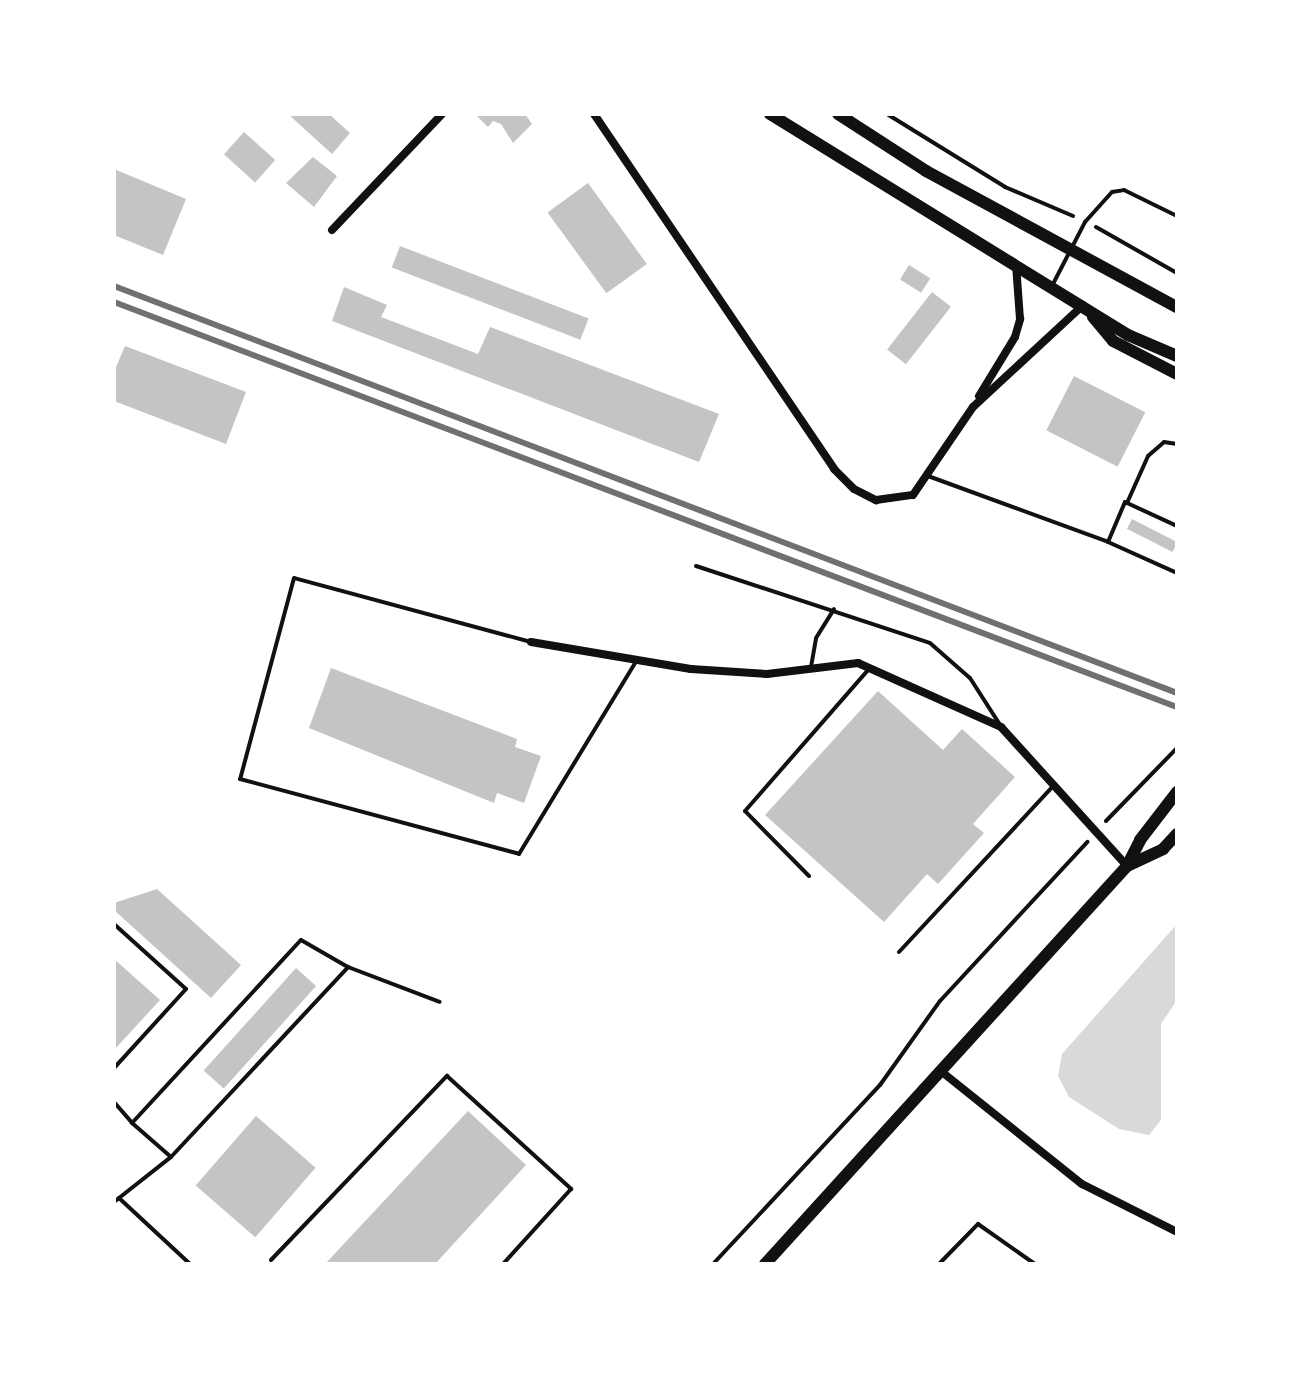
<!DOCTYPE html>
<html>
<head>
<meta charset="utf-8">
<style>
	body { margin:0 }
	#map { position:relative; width:1291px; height:1378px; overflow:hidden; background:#fff; font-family:"Asap Condensed",sans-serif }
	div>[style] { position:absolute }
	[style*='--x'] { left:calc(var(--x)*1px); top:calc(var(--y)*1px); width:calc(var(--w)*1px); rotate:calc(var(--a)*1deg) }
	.water>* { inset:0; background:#d9d9d9 }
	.building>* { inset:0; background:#c4c4c4; transform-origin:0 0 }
	.path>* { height:4px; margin:-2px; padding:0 2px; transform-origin:2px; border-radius:2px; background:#111 }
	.service>* { height:4px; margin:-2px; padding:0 2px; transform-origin:2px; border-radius:2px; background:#111 }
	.minor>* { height:8px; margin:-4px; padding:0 4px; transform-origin:4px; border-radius:4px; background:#111 }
	.secondary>* { height:12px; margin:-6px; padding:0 6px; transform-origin:6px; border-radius:6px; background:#111 }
	.rail>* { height:6px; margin:-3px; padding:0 3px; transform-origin:3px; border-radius:3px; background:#707070 }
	span { translate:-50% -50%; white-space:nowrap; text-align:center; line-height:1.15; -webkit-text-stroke:6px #fff; paint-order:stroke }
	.frame { position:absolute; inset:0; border:116px solid #fff; pointer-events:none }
</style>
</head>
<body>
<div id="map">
	<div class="water">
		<i style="clip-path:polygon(1177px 924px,1177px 1000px,1161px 1024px,1161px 1120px,1149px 1135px,1119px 1129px,1069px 1097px,1058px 1076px,1062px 1054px)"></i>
	</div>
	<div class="building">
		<i style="clip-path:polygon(288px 114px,329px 114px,350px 133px,332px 154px)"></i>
		<i style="clip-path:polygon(475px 114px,525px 114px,532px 124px,513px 143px,501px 124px,493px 121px,488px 127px)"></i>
		<i style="left:244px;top:132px;width:42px;height:30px;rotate:42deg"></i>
		<i style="clip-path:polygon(313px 157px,337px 176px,314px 207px,286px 183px)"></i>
		<i style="clip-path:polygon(114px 169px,186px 199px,163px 255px,114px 235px)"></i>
		<i style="left:588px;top:183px;width:100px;height:50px;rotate:54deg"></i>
		<i style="left:400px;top:246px;width:202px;height:23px;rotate:21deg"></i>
		<i style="left:909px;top:265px;width:25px;height:17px;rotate:32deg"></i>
		<i style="clip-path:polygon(344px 287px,387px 305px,381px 317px,478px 354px,490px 327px,719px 414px,699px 462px,332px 321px)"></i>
		<i style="left:932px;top:292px;width:24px;height:73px;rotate:38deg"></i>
		<i style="clip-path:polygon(125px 346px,246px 392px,226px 444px,114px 401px,114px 372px)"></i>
		<i style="left:1074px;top:376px;width:80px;height:61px;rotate:27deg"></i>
		<i style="left:1132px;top:519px;width:51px;height:11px;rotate:27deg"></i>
		<i style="clip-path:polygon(331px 668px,517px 739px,515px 747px,541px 756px,524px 803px,497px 793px,494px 803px,309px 728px)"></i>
		<i style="clip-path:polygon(878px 691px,943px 750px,962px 729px,1015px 777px,973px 824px,984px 833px,938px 884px,927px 874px,884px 922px,765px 815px)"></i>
		<i style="clip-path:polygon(157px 889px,241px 965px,211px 998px,114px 910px,114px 903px)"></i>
		<i style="clip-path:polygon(114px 959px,160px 1000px,114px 1050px)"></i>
		<i style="left:296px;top:968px;width:27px;height:138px;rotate:42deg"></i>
		<i style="clip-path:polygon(468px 1111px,526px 1165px,435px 1264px,325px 1264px)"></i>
		<i style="left:256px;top:1116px;width:79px;height:92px;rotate:41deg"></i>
	</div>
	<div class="path">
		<i style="--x:887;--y:114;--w:139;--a:31.7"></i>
		<i style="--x:1005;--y:187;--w:74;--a:23.1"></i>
		<i style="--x:1096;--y:227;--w:93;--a:29.6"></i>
		<i style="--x:1106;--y:821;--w:102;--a:-45.8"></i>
		<i style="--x:713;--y:1264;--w:245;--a:-47"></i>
		<i style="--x:880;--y:1085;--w:103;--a:-54.5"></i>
		<i style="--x:940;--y:1001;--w:217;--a:-47.2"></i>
	</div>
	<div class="service">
		<i style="--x:1053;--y:284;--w:70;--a:-62.7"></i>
		<i style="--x:1085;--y:222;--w:40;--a:-48"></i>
		<i style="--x:1112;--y:192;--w:12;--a:-9"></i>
		<i style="--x:1124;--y:190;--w:59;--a:26.1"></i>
		<i style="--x:928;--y:476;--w:192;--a:20.1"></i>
		<i style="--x:1108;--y:542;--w:43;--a:-67"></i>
		<i style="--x:1125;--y:502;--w:57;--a:24.8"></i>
		<i style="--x:1127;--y:503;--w:51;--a:-65.9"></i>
		<i style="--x:1148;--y:456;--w:21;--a:-41"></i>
		<i style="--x:1164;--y:442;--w:13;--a:9"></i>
		<i style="--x:1108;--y:542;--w:76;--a:24.2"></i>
		<i style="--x:696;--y:566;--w:246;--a:18.2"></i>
		<i style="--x:930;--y:643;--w:53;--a:41.2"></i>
		<i style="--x:970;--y:678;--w:56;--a:57.4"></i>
		<i style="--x:531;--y:642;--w:245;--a:-164.9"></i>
		<i style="--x:294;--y:578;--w:208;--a:105"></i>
		<i style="--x:240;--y:779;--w:289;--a:15"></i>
		<i style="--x:519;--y:854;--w:227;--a:-58.7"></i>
		<i style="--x:811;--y:667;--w:29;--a:-80"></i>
		<i style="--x:816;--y:638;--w:34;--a:-58"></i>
		<i style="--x:809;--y:876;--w:91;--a:-134.6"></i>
		<i style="--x:745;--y:811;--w:189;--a:-48.9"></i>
		<i style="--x:114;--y:924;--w:97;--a:42.1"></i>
		<i style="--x:186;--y:989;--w:107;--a:132.3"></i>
		<i style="--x:899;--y:952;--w:228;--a:-47.1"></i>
		<i style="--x:114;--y:1102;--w:28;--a:49"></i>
		<i style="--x:171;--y:1157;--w:52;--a:-138.9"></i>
		<i style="--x:132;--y:1123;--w:249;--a:-47.3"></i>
		<i style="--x:301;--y:940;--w:54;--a:29.9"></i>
		<i style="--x:119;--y:1198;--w:66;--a:-38.3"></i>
		<i style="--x:171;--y:1157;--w:260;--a:-47"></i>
		<i style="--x:348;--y:967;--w:98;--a:20.8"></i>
		<i style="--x:114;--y:1202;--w:6;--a:-39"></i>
		<i style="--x:119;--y:1198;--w:97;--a:42.9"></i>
		<i style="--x:271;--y:1260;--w:255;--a:-46.3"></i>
		<i style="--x:447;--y:1076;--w:168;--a:42.3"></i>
		<i style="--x:571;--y:1189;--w:101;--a:132.2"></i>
		<i style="--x:939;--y:1264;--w:56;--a:-45.7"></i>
		<i style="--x:978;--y:1224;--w:70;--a:35.1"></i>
	</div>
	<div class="minor">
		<i style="--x:594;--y:114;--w:429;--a:55.9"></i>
		<i style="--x:834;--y:469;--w:28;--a:45"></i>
		<i style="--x:854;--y:489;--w:25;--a:27"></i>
		<i style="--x:876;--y:500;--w:37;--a:-8"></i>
		<i style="--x:913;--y:495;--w:107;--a:-55.7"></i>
		<i style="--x:973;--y:407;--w:150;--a:-42.8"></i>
		<i style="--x:332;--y:230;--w:160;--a:-46.5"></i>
		<i style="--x:979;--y:396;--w:69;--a:-58.6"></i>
		<i style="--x:1015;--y:337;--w:19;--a:-74"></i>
		<i style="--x:1020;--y:319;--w:54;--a:-94.2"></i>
		<i style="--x:531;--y:642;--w:162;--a:9.6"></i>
		<i style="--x:691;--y:669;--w:76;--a:3.8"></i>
		<i style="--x:767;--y:674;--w:92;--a:-6.9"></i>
		<i style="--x:858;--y:663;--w:157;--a:24.1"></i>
		<i style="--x:1001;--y:727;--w:188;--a:47.8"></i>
		<i style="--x:942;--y:1072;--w:179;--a:38.7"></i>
		<i style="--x:1082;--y:1184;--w:106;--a:26.8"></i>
	</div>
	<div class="secondary">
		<i style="--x:770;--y:114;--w:421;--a:31.7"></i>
		<i style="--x:1128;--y:335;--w:53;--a:23.2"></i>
		<i style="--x:838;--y:114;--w:105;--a:32.9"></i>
		<i style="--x:926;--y:171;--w:285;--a:28.5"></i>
		<i style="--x:1093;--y:317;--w:31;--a:50"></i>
		<i style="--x:1113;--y:341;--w:72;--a:27.3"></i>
		<i style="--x:1127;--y:866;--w:40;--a:-25"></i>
		<i style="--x:1163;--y:849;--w:21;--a:-47"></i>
		<i style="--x:765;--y:1264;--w:538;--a:-47.71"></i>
		<i style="--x:1127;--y:866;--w:29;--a:-63"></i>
		<i style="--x:1140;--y:840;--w:61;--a:-52.4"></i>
	</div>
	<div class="rail">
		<i style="--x:114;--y:286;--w:1138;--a:20.95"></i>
		<i style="--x:114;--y:302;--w:1138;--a:20.86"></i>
	</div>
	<div class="frame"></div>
</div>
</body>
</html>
